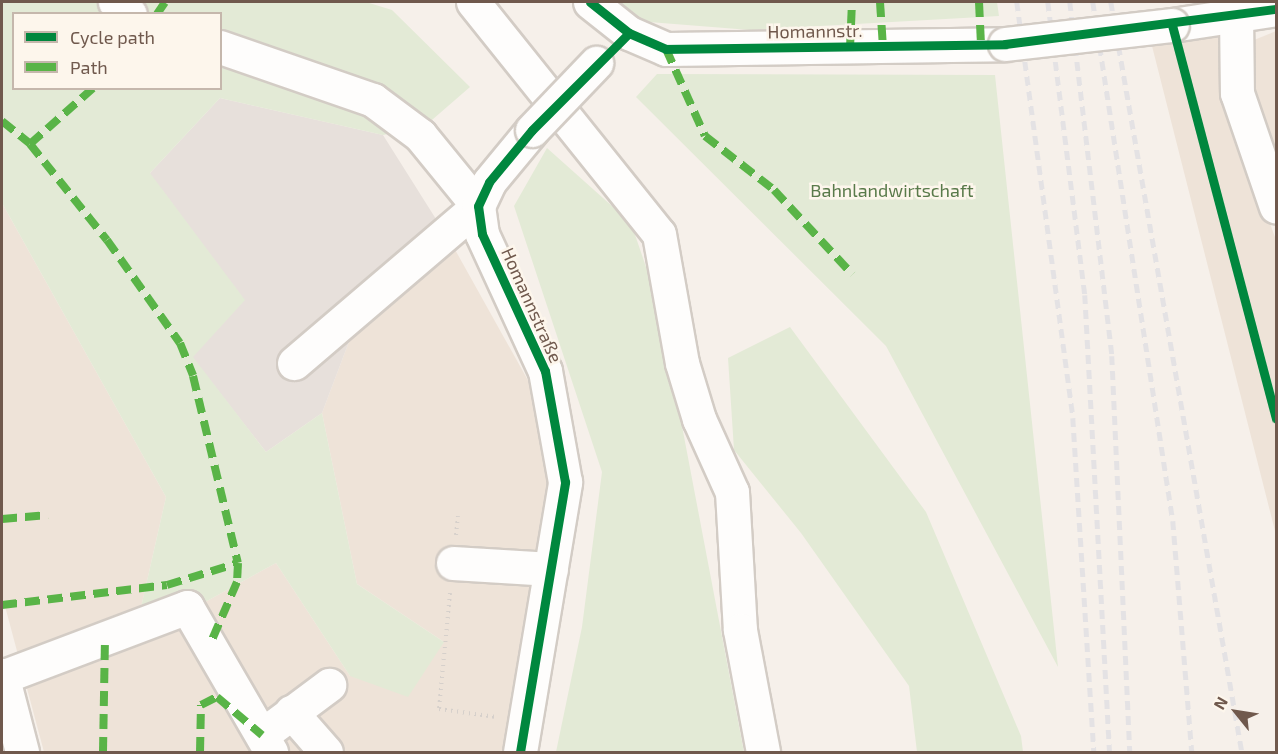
<!DOCTYPE html>
<html>
<head>
<meta charset="utf-8">
<style>
	body { margin:0 }
	#map { position:relative; width:1278px; height:754px; overflow:hidden; background:#f6f0ea; font-family:"Exo 2",sans-serif }
	div>[style] { position:absolute }
	[style*='--x'] { left:calc(var(--x)*1px); top:calc(var(--y)*1px); width:calc(var(--w)*1px); rotate:calc(var(--a)*1deg) }
	.residential>* { inset:0; background:#eee3d8 }
	.industrial>* { inset:0; background:#e7e0db }
	.green>* { inset:0; background:#e3ead6 }
	.path>* { height:4px; margin-top:-2px; transform-origin:0; background:repeating-linear-gradient(90deg,#d6d0cb 0 1.5px,transparent 0 6px) }
	.roads { filter:drop-shadow(2px 0 #d3ccc5) drop-shadow(-2px 0 #d3ccc5) drop-shadow(0 2px #d3ccc5) drop-shadow(0 -2px #d3ccc5) }
	.minor>* { height:33px; margin:-16.5px; padding:0 16.5px; transform-origin:16.5px; border-radius:16.5px; background:#fefdfc }
	.rail>* { height:4.5px; margin-top:-2.25px; transform-origin:0; background:repeating-linear-gradient(90deg,#e4e2e4 0 9px,transparent 0 15px) }
	.bridges { filter:drop-shadow(2px 0 #d3ccc5) drop-shadow(-2px 0 #d3ccc5) drop-shadow(0 2px #d3ccc5) drop-shadow(0 -2px #d3ccc5) }
	.minor-bridge>* { height:33px; margin:-16.5px; padding:0 16.5px; transform-origin:16.5px; border-radius:16.5px; background:#fefdfc }
	.quiet>* { height:8px; margin-top:-4px; transform-origin:0; background:repeating-linear-gradient(90deg,#59b447 0 15px,transparent 0 23px) }
	.cycleway>* { height:9px; margin:-4.5px; padding:0 4.5px; transform-origin:4.5px; border-radius:4.5px; background:#00873e }
	span { translate:-50% -50%; white-space:nowrap; text-align:center; line-height:1.15; -webkit-text-stroke:5px #fdf6ec; paint-order:stroke }
	.street-label { font-size:18px; color:#70594d }
	.park-label { font-size:18px; color:#597a4a }
	.frame { position:absolute; inset:0; border:3px solid #70594d; pointer-events:none }
	.legend { position:absolute; left:12px; top:12px; width:210px; height:78px; box-sizing:border-box; background:#fdf6ec; border:2px solid #c5b7ac; margin:0; padding:8px 10px; list-style:none; font-size:18px; color:#70594d }
	.legend li { display:flex; align-items:center; gap:12px; height:30px }
	.legend b { width:30px; border:2px solid #c5b7ac }
	.north { position:absolute; left:1206px; top:682px; width:60px; height:60px; -webkit-text-stroke:4px #fdf6ec; paint-order:stroke; rotate:300deg; font-size:16px; font-weight:700; line-height:24px; text-align:center; color:#70594d }
	.north::after { content:''; display:block; margin:auto; width:21px; height:27px; background:#70594d; clip-path:polygon(50% 0,100% 100%,50% 72%,0 100%) }
</style>
</head>
<body>
<div id="map">
	<div class="residential">
		<i style="clip-path:polygon(1276px 31px,1276px 153px,1255px 89px,1254px 40px)"></i>
		<i style="clip-path:polygon(1221px 34px,1223px 95px,1276px 240px,1276px 535px,1152px 46px)"></i>
		<i style="clip-path:polygon(2px 203px,166px 497px,137px 625px,207px 601px,276px 563px,350px 676px,444px 642px,357px 584px,322px 413px,350px 339px,453px 246px,530px 384px,548px 481px,543px 550px,506px 752px,44px 752px,2px 595px)"></i>
	</div>
	<div class="industrial">
		<i style="clip-path:polygon(220px 98px,383px 135px,453px 246px,350px 339px,322px 413px,266px 452px,192px 357px,150px 173px)"></i>
	</div>
	<div class="green">
		<i style="clip-path:polygon(evenodd,2px 2px,366px 2px,392px 10px,470px 87px,425px 126px,383px 135px,220px 98px,150px 173px,245px 300px,193px 357px,266px 452px,322px 413px,357px 584px,444px 642px,408px 697px,350px 676px,276px 563px,207px 601px,137px 625px,166px 497px,2px 203px,2px 2px,14px 14px,220px 14px,220px 88px,14px 88px,14px 14px)"></i>
		<i style="clip-path:polygon(602px 2px,997px 2px,999px 16px,750px 30px,649px 22px,617px 14px)"></i>
		<i style="clip-path:polygon(657px 74px,995px 75px,1058px 667px,886px 346px,636px 97px)"></i>
		<i style="clip-path:polygon(547px 148px,631px 223px,659px 305px,744px 752px,556px 752px,582px 627px,602px 472px,514px 206px)"></i>
		<i style="clip-path:polygon(790px 327px,926px 512px,1021px 736px,1023px 752px,917px 752px,909px 686px,801px 533px,734px 450px,728px 358px)"></i>
	</div>
	<div class="path">
		<i style="--x:456;--y:535;--w:19;--a:-84"></i>
		<i style="--x:450;--y:593;--w:117;--a:95.4"></i>
		<i style="--x:439;--y:709;--w:58;--a:8"></i>
	</div>
	<div class="roads">
		<div class="minor">
			<i style="--x:115;--y:2;--w:19;--a:39"></i>
			<i style="--x:473;--y:2;--w:297;--a:51.3"></i>
			<i style="--x:659;--y:234;--w:131;--a:79.9"></i>
			<i style="--x:682;--y:363;--w:59;--a:73.1"></i>
			<i style="--x:699;--y:419;--w:80;--a:65.7"></i>
			<i style="--x:732;--y:492;--w:138;--a:86.7"></i>
			<i style="--x:740;--y:630;--w:124;--a:79.3"></i>
			<i style="--x:590;--y:2;--w:50;--a:38.5"></i>
			<i style="--x:629;--y:33;--w:40;--a:23.4"></i>
			<i style="--x:666;--y:49;--w:339;--a:-0.8"></i>
			<i style="--x:1236;--y:14;--w:79;--a:89.3"></i>
			<i style="--x:1237;--y:93;--w:120;--a:71.1"></i>
			<i style="--x:1172;--y:25;--w:105;--a:-8.7"></i>
			<i style="--x:220;--y:47;--w:162;--a:19.1"></i>
			<i style="--x:373;--y:100;--w:59;--a:36.7"></i>
			<i style="--x:420;--y:135;--w:92;--a:50.8"></i>
			<i style="--x:478;--y:206;--w:242;--a:139.5"></i>
			<i style="--x:453;--y:563;--w:98;--a:3.5"></i>
			<i style="--x:2;--y:675;--w:80;--a:75.4"></i>
			<i style="--x:2;--y:677;--w:198;--a:-20.7"></i>
			<i style="--x:187;--y:607;--w:168;--a:59.9"></i>
			<i style="--x:291;--y:712;--w:53;--a:48.8"></i>
			<i style="--x:262;--y:735;--w:84;--a:-36.7"></i>
			<i style="--x:520;--y:752;--w:274;--a:-80.5"></i>
			<i style="--x:565;--y:482;--w:113;--a:-100.2"></i>
			<i style="--x:545;--y:371;--w:151;--a:-114.7"></i>
			<i style="--x:482;--y:234;--w:28;--a:-98"></i>
			<i style="--x:478;--y:206;--w:26;--a:-65"></i>
			<i style="--x:489;--y:182;--w:67;--a:-50.4"></i>
		</div>
	</div>
	<div class="rail">
		<i style="--x:1017;--y:2;--w:420;--a:82.3"></i>
		<i style="--x:1073;--y:418;--w:335;--a:86.4"></i>
		<i style="--x:1048;--y:2;--w:295;--a:82.8"></i>
		<i style="--x:1085;--y:295;--w:458;--a:86.9"></i>
		<i style="--x:1070;--y:2;--w:356;--a:83.2"></i>
		<i style="--x:1112;--y:356;--w:396;--a:87.4"></i>
		<i style="--x:1093;--y:2;--w:525;--a:81.24"></i>
		<i style="--x:1173;--y:521;--w:232;--a:85.3"></i>
		<i style="--x:1111;--y:2;--w:761;--a:80.09"></i>
	</div>
	<div class="bridges">
		<div class="minor-bridge">
			<i style="--x:1005;--y:44;--w:168;--a:-6.5"></i>
			<i style="--x:532;--y:130;--w:93;--a:-46.3"></i>
		</div>
	</div>
	<div class="quiet">
		<i style="--x:880;--y:2;--w:45;--a:86.2"></i>
		<i style="--x:979;--y:2;--w:42;--a:87.3"></i>
		<i style="--x:157;--y:14;--w:14;--a:-56"></i>
		<i style="--x:850;--y:48;--w:46;--a:-87.5"></i>
		<i style="--x:666;--y:49;--w:95;--a:65.9"></i>
		<i style="--x:705;--y:136;--w:88;--a:38"></i>
		<i style="--x:774;--y:190;--w:115;--a:47.1"></i>
		<i style="--x:2;--y:121;--w:36;--a:39"></i>
		<i style="--x:30;--y:144;--w:123;--a:51.3"></i>
		<i style="--x:107;--y:240;--w:126;--a:54.7"></i>
		<i style="--x:180;--y:343;--w:35;--a:68"></i>
		<i style="--x:193;--y:376;--w:192;--a:76.5"></i>
		<i style="--x:238;--y:563;--w:19;--a:93"></i>
		<i style="--x:237;--y:582;--w:65;--a:113.4"></i>
		<i style="--x:30;--y:144;--w:84;--a:-41.6"></i>
		<i style="--x:2;--y:519;--w:46;--a:-5"></i>
		<i style="--x:2;--y:605;--w:166;--a:-6.9"></i>
		<i style="--x:167;--y:585;--w:74;--a:-17.2"></i>
		<i style="--x:103;--y:752;--w:114;--a:-89"></i>
		<i style="--x:200;--y:752;--w:47;--a:-88.8"></i>
		<i style="--x:201;--y:705;--w:18;--a:-27"></i>
		<i style="--x:217;--y:697;--w:59;--a:40.2"></i>
	</div>
	<div class="cycleway">
		<i style="--x:590;--y:2;--w:50;--a:38.5"></i>
		<i style="--x:629;--y:33;--w:40;--a:23.4"></i>
		<i style="--x:666;--y:49;--w:339;--a:-0.8"></i>
		<i style="--x:1005;--y:44;--w:273;--a:-7.4"></i>
		<i style="--x:1172;--y:25;--w:407;--a:75.2"></i>
		<i style="--x:520;--y:752;--w:274;--a:-80.5"></i>
		<i style="--x:565;--y:482;--w:113;--a:-100.2"></i>
		<i style="--x:545;--y:371;--w:151;--a:-114.7"></i>
		<i style="--x:482;--y:234;--w:28;--a:-98"></i>
		<i style="--x:478;--y:206;--w:26;--a:-65"></i>
		<i style="--x:489;--y:182;--w:67;--a:-50.4"></i>
		<i style="--x:532;--y:130;--w:137;--a:-45"></i>
	</div>
	<div class="street-label">
		<span style="left:815px;top:31px;rotate:-1deg">Homannstr.</span>
		<span style="left:532px;top:305px;rotate:66deg">Homannstraße</span>
	</div>
	<div class="park-label">
		<span style="left:892px;top:190px">Bahnlandwirtschaft</span>
	</div>
	<div class="frame"></div>
	<ul class="legend">
	<li><b style="height:8px;background:#00873e"></b>Cycle path</li>
	<li><b style="height:8px;background:#59b447"></b>Path</li>
	</ul>
	<div class="north">N</div>
</div>
</body>
</html>
